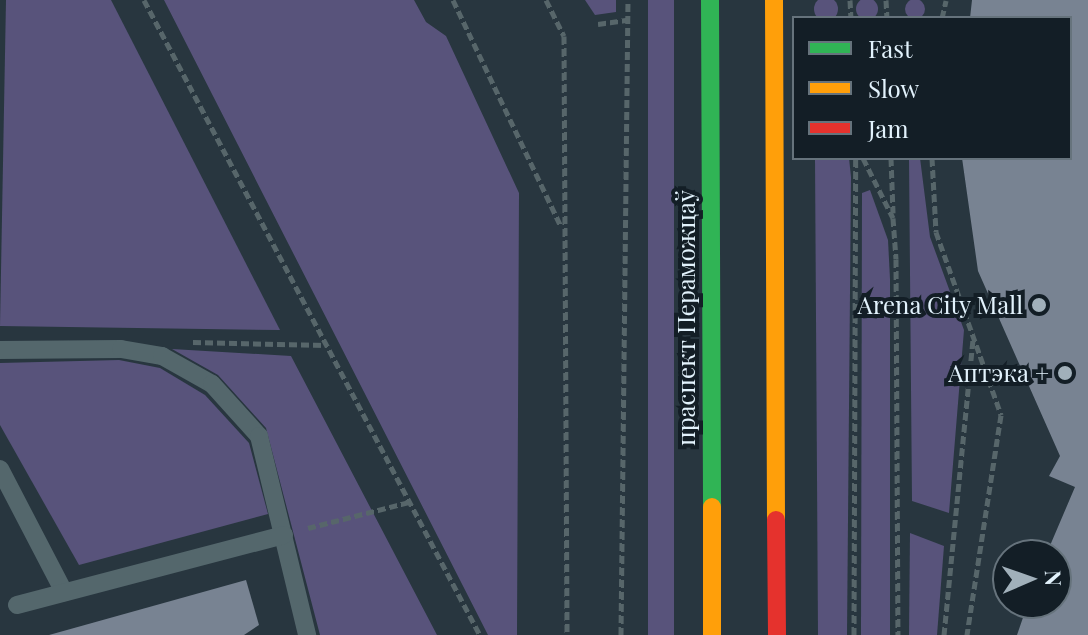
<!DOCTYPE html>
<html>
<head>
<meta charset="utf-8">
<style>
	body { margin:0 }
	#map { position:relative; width:1088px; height:635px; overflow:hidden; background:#28363f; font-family:"Playfair Display",serif }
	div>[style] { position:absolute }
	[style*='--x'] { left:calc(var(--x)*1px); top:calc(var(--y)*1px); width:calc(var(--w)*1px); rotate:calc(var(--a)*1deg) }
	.green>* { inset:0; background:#58537b; transform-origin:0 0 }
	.round { border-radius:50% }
	.building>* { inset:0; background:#788392 }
	.path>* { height:5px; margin-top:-2.5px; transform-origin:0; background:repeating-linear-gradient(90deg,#57666a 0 8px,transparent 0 12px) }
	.lane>* { height:18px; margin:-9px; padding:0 9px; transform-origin:9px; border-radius:9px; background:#54676c }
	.fast>* { height:18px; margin:-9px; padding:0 9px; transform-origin:9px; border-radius:9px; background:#30b455 }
	.slow>* { height:18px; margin:-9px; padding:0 9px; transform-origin:9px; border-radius:9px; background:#ff9f0a }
	.jam>* { height:18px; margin:-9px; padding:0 9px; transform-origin:9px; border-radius:9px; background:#e5322d }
	.dots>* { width:22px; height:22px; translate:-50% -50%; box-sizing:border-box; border:4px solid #131e26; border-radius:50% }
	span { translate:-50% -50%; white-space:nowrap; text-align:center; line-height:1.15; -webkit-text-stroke:8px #131e26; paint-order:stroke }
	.poi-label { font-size:24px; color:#e2f2fc }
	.right { translate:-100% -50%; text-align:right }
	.street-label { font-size:24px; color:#e2f2fc }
	.legend { position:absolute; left:792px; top:16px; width:280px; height:144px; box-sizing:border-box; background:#131e26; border:2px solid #66737c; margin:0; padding:10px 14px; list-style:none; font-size:24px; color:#e2f2fc }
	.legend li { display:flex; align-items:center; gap:16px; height:40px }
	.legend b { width:40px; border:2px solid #66737c }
	.north { position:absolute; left:992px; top:539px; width:80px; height:80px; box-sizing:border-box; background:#131e26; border:2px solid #66737c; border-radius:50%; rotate:88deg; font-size:22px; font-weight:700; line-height:32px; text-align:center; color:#e2f2fc }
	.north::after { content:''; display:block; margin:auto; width:28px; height:36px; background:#a1b0ba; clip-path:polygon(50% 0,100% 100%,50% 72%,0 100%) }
</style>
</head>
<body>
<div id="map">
	<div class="green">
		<i class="round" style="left:814px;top:-3px;width:24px;height:24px"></i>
		<i class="round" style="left:856px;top:-2px;width:22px;height:22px"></i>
		<i class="round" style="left:905px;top:-1px;width:20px;height:20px"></i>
		<i style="clip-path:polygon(6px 0,111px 0,280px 330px,0 326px)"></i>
		<i style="clip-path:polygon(164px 0,414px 0,426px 22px,446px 36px,519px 193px,517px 635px,488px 635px)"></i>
		<i style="clip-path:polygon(585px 0,616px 0,616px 12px,595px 15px)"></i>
		<i style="left:648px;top:0;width:26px;height:635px"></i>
		<i style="clip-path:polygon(815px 158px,849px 158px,851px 177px,847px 635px,818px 635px)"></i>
		<i style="clip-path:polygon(909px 158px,920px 158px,930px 237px,964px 330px,949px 513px,912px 501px)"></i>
		<i style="clip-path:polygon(870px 190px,888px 240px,890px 279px,890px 635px,861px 635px,862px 193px)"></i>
		<i style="clip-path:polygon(172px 349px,291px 356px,437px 635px,320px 635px,266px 428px,218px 375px)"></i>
		<i style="clip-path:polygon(119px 360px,160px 368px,205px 395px,249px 443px,268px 514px,79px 565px,0 425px,0 363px)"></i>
		<i style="clip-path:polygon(910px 533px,944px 546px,937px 635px,909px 635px)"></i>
	</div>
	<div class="building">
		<i style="clip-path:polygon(972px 0,1088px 0,1088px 635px,1017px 635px,1028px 603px,1056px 603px,1056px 555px,1046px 555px,1075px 487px,1049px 476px,1060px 456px,978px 271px,962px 158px,1070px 158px,1070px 18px,970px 18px)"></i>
		<i style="clip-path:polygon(246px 580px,259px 625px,244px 635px,49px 635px)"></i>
	</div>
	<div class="path">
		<i style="--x:144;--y:0;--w:718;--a:62.12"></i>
		<i style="--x:453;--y:0;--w:250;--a:64.5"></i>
		<i style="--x:546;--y:0;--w:40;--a:63.4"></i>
		<i style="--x:564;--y:36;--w:599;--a:89.71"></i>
		<i style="--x:850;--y:0;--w:18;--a:87"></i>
		<i style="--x:886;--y:0;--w:18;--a:87"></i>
		<i style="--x:942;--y:18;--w:18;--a:-77"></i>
		<i style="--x:598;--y:24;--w:30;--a:-8"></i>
		<i style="--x:863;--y:158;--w:67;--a:63.4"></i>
		<i style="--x:893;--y:218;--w:41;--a:85.8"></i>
		<i style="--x:896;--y:259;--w:376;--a:89.7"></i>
		<i style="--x:891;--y:158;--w:55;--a:87.9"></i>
		<i style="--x:932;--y:158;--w:74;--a:86.9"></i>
		<i style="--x:936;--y:232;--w:194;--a:70.4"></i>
		<i style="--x:1001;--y:415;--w:223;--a:98.8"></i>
		<i style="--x:193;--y:342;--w:134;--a:1.3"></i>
		<i style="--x:308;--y:528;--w:104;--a:-14.4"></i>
		<i style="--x:621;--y:635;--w:635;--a:-89.37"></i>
		<i style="--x:854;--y:635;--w:477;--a:-89.8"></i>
		<i style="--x:944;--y:635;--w:299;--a:-84.4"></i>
	</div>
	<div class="lane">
		<i style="--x:0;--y:350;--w:121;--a:-0.5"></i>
		<i style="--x:121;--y:349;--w:42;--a:9.7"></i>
		<i style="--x:162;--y:356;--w:57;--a:29.2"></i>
		<i style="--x:212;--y:384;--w:70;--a:47.9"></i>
		<i style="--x:259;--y:436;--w:205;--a:76.4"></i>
		<i style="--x:0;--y:469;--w:139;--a:62.5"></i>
		<i style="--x:17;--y:605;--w:276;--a:-14.7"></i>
	</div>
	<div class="fast">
		<i style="--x:710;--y:0;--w:507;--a:89.77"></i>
	</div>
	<div class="slow">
		<i style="--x:774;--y:0;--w:520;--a:89.78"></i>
		<i style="--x:712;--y:507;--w:128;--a:90"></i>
	</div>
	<div class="jam">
		<i style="--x:776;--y:520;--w:115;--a:89.5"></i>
	</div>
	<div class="dots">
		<i style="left:1039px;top:305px;background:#a1b0ba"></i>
		<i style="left:1065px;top:373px;background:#a1b0ba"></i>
	</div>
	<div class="poi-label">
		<span class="right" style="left:1023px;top:305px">Arena City Mall</span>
		<span class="right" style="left:1049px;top:373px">Аптэка +</span>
	</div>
	<div class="street-label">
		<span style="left:686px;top:318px;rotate:-90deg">праспект Пераможцаў</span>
	</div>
	<ul class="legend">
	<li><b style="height:10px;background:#30b455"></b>Fast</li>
	<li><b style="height:10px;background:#ff9f0a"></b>Slow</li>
	<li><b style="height:10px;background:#e5322d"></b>Jam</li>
	</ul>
	<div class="north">N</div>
</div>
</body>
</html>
